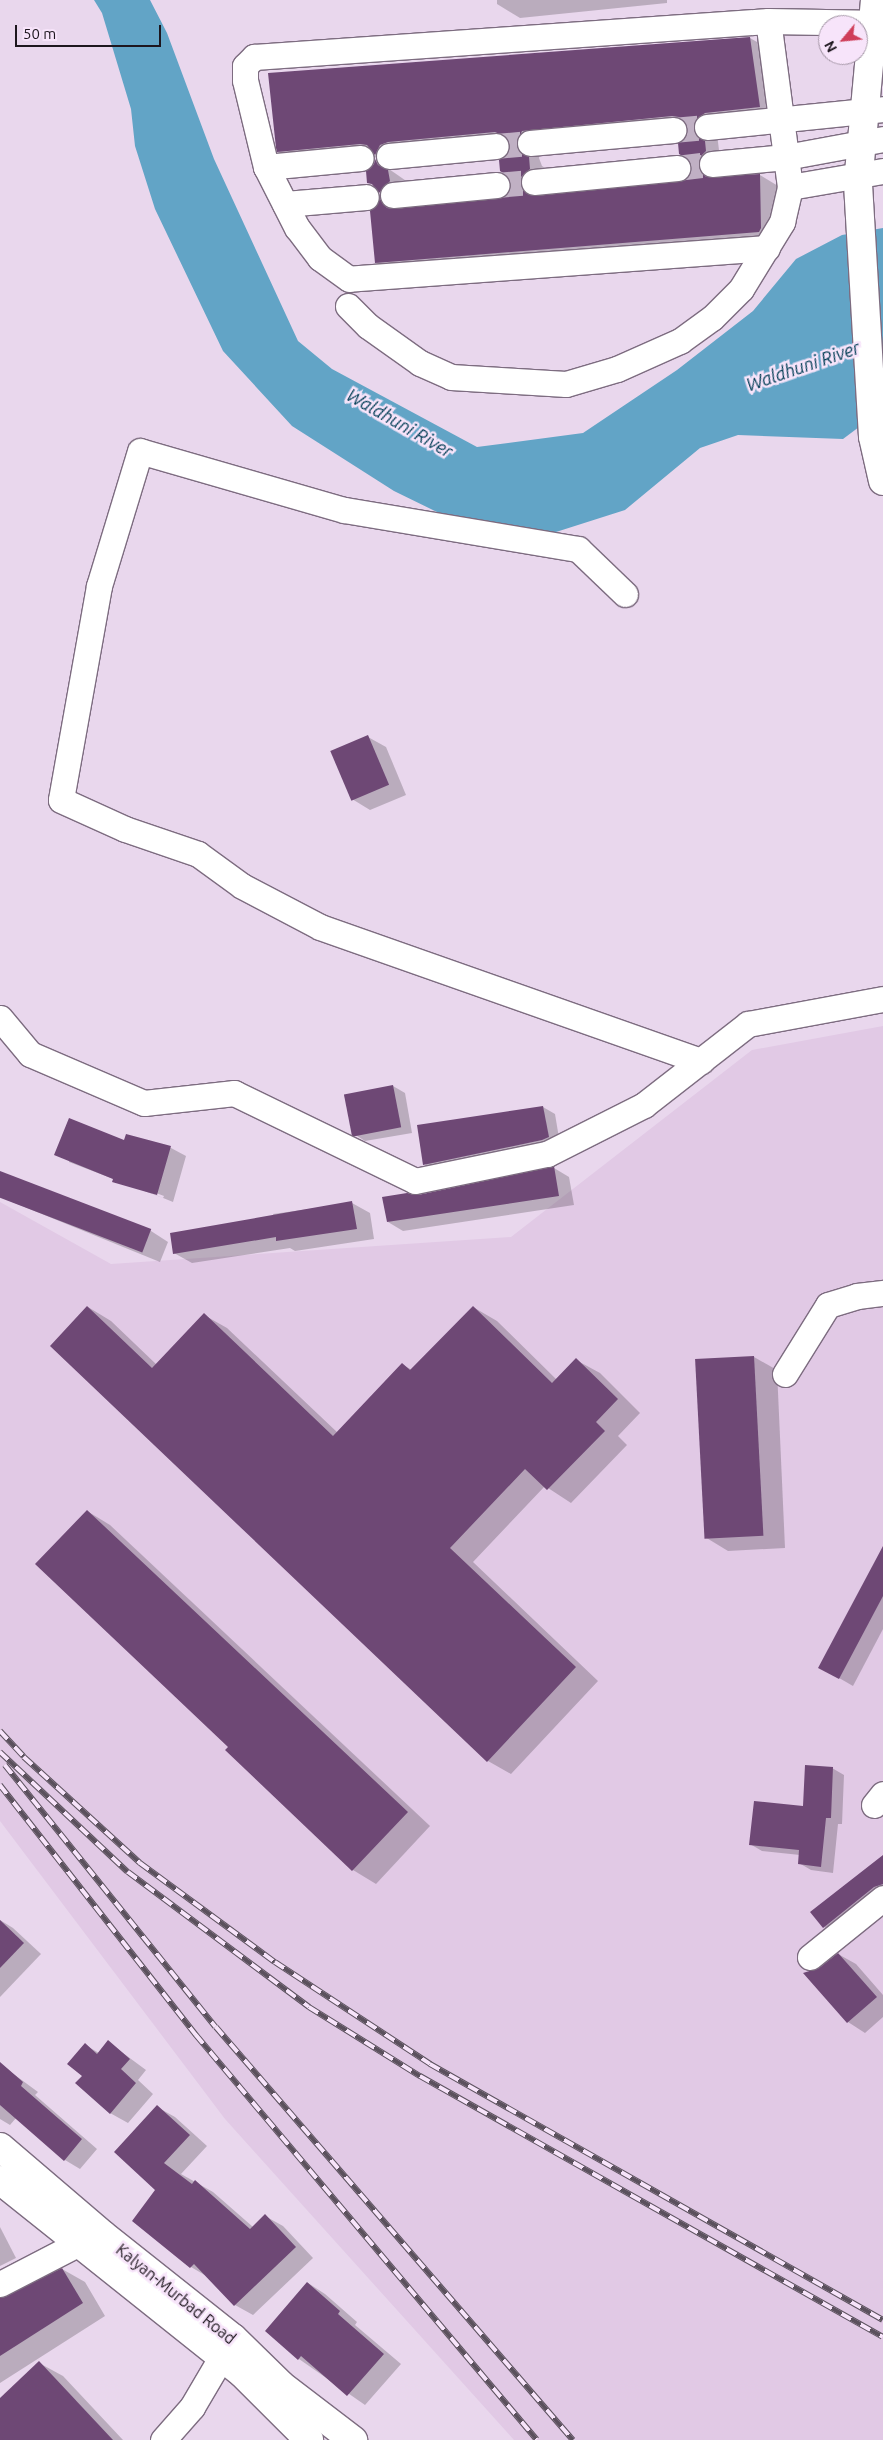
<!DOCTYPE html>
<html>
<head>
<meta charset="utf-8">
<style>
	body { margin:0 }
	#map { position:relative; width:883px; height:2440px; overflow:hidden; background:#e9d7ed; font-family:Ubuntu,sans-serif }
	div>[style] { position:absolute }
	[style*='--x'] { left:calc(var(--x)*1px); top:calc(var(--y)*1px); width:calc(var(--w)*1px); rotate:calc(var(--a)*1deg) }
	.built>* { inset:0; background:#e1c9e5 }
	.water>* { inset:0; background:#62a4c6 }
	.shadow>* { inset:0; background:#0003 }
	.building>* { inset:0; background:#6e4875; transform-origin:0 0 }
	.minor-tunnel>* { height:25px; margin-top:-12.5px; transform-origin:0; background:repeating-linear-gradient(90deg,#c0b0c4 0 25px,transparent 0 37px) }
	.roads { filter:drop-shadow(1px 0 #7d6c80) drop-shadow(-1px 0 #7d6c80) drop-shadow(0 1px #7d6c80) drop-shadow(0 -1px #7d6c80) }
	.minor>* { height:25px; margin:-12.5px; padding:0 12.5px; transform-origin:12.5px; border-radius:12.5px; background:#fff }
	.major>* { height:28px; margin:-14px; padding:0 14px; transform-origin:14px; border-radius:14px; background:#fff }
	.rail>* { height:5.5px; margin-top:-2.75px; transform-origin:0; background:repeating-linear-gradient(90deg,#f7e4fa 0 11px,#5b515d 0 22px); box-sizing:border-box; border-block:1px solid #5b515d }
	span { translate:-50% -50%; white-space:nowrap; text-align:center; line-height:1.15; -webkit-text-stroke:5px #f7e4fa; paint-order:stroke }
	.street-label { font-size:16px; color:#1d161e }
	.water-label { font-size:18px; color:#033e56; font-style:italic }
	.north { position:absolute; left:818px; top:15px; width:50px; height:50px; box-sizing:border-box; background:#f7e4fa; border:1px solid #a092a2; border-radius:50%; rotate:242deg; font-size:14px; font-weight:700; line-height:20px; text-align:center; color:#1d161e }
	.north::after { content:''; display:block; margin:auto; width:18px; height:22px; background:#cf3e59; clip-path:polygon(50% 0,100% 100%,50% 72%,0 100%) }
	.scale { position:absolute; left:15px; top:25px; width:146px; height:22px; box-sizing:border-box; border:2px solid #1d161e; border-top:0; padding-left:6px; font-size:15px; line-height:18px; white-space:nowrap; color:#1d161e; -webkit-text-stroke:4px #f7e4fa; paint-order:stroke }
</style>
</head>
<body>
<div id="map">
	<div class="built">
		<i style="clip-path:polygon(883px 1026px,883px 2440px,514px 2440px,225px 2119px,0 1821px,0 1202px,111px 1264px,511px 1237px,752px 1050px)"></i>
	</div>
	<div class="water">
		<i style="clip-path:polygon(94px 0,150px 0,167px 33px,214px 159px,298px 341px,332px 369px,477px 447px,583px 433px,677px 370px,753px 311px,796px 259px,842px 235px,883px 228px,883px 409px,843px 439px,738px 435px,700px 448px,625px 510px,556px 532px,482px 534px,394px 491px,292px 426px,223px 351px,155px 209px,135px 146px,131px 109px,102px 13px)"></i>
	</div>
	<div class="shadow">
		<i style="clip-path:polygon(497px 0,667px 0,667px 3px,520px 18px,497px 4px)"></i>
		<i style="clip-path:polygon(evenodd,750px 38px,773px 51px,783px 120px,717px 134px,719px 150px,729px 156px,721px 177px,760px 175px,783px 189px,784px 242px,400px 275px,376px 262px,380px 201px,397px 210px,506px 198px,513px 183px,510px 145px,404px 158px,399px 168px,380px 157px,302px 164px,278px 151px,750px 38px,687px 129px,693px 167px,687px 180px,543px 197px,552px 172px,542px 166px,539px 158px,540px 150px,552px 142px,687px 129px)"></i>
		<i style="clip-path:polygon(376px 160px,412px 185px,403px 205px,368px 182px)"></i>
		<i style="clip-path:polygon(368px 737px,386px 747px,406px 795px,370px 810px,352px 799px)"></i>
		<i style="clip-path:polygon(393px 1086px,405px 1093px,412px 1133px,365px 1141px,354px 1134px)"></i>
		<i style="clip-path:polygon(543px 1107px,555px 1114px,560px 1144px,436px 1171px,425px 1164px)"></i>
		<i style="clip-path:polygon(evenodd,127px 1135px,171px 1148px,186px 1156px,173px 1202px,55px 1154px,125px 1142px,127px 1135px,69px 1160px,164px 1196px,163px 1198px,69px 1162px,69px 1160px)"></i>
		<i style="clip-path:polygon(554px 1168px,569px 1177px,574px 1205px,403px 1231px,388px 1222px,418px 1196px)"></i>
		<i style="clip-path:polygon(0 1172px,151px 1231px,168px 1242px,160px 1262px,0 1197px)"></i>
		<i style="clip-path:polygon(352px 1203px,370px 1213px,374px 1239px,295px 1251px,290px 1248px,192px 1263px,174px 1253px,274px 1217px,273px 1214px)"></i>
		<i style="clip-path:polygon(88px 1307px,111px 1321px,157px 1365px,204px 1315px,227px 1328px,338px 1433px,403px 1365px,412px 1370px,473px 1307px,497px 1321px,557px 1380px,576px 1360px,600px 1373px,640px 1413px,618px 1436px,627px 1445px,571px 1503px,545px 1486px,473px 1562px,598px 1681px,511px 1774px,488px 1761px)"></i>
		<i style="clip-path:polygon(754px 1357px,777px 1370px,785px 1548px,728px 1551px,705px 1537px)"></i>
		<i style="clip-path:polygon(87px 1511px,110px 1525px,430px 1826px,376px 1884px,353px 1870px,230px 1747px)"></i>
		<i style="clip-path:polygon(883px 1549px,883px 1629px,853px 1686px,820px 1667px)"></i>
		<i style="clip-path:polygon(832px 1768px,844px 1775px,842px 1824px,838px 1824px,833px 1873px,811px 1870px,799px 1863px,800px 1855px,762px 1851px,750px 1844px,805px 1808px)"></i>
		<i style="clip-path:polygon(883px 1856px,883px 1904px,841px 1937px,824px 1927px)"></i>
		<i style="clip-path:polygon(0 1920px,13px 1928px,41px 1954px,0 1997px)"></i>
		<i style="clip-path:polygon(838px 1954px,856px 1964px,883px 1995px,883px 2017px,865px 2033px,848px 2022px,805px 1974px,819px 1970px)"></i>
		<i style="clip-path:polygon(108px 2042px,146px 2070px,138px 2080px,153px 2094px,128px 2123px,110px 2113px,83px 2076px,85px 2045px,99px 2053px)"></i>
		<i style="clip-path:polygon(4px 2067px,38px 2092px,35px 2095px,97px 2149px,80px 2169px,65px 2160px,16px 2118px,10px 2125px,0 2119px,0 2071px)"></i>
		<i style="clip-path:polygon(157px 2107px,175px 2117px,207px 2146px,181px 2174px,213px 2192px,253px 2227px,265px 2216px,283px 2226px,313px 2258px,253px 2315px,235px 2305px,208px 2277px,191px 2267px,134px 2221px,157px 2190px)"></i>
		<i style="clip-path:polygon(0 2227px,16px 2258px,0 2266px)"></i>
		<i style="clip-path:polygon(62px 2269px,85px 2282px,105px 2316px,0 2383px,0 2297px,7px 2298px)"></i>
		<i style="clip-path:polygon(308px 2283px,325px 2294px,357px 2322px,355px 2325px,401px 2364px,365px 2405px,299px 2359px)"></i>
		<i style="clip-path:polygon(39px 2363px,63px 2376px,123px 2440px,0 2440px,0 2400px)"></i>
	</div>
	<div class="building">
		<i style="clip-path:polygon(evenodd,750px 37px,760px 107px,705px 113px,694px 121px,693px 128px,696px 136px,705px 141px,706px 151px,699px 158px,698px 165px,706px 177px,760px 174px,761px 228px,759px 232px,375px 263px,370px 211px,380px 199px,387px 208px,394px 209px,505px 197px,511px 183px,508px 176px,500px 171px,499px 160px,509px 152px,507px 137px,495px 132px,388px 142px,380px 145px,375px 155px,367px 145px,360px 144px,277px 152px,276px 148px,268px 73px,750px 37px,672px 116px,679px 117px,687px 128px,686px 136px,678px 143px,679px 154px,688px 159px,691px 166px,685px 180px,535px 196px,522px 190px,521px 177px,530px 169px,529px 157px,519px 152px,516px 145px,522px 131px,672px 116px)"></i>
		<i style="clip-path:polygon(375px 159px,378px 165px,388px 170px,390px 181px,379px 193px,372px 184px,367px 183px,366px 171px,374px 164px)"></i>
		<i style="left:368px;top:735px;width:54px;height:41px;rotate:67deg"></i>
		<i style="left:393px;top:1085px;width:43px;height:50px;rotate:79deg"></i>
		<i style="clip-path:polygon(543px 1106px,549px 1137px,542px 1140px,423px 1165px,417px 1125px)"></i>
		<i style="clip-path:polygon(69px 1118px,124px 1140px,126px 1134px,171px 1146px,157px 1195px,112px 1182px,113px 1179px,54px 1155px)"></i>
		<i style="clip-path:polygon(554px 1166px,559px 1196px,387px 1222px,382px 1197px,407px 1193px,418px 1195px)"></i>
		<i style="left:0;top:1171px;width:162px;height:25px;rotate:21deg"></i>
		<i style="clip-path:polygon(352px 1201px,357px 1229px,276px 1241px,276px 1237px,173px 1254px,170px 1233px)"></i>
		<i style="clip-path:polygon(87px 1306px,152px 1368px,204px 1313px,333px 1436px,402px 1363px,410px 1370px,473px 1306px,552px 1383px,576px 1358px,618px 1399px,596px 1422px,605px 1431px,547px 1490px,525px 1469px,450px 1548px,576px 1667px,487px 1762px,50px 1346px)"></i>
		<i style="left:754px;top:1356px;width:180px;height:59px;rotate:87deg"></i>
		<i style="clip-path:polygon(87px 1510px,408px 1812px,352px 1871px,225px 1750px,228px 1747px,35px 1564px)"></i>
		<i style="clip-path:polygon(883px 1546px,883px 1596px,839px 1679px,818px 1668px)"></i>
		<i style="clip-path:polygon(805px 1765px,833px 1767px,831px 1818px,826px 1818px,821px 1867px,798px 1864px,799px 1850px,749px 1845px,754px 1801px,803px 1806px)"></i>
		<i style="clip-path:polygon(883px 1855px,883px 1884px,874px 1887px,823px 1928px,810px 1912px)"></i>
		<i style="clip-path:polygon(0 1920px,24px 1943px,0 1968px)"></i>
		<i style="clip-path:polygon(838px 1953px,877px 1997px,847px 2023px,803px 1973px,819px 1968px)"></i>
		<i style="clip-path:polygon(108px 2040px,130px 2059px,121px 2069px,136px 2083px,110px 2114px,75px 2083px,82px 2076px,67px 2064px,85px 2043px,97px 2054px)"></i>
		<i style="clip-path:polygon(0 2062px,23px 2082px,21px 2086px,82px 2139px,64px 2161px,0 2105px)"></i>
		<i style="clip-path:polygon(157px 2105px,190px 2135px,164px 2163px,192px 2184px,195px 2180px,250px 2229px,265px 2214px,296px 2247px,234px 2306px,194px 2264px,190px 2268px,132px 2221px,155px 2190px,114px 2152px)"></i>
		<i style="clip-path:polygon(62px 2268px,83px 2303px,0 2356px,0 2298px)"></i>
		<i style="clip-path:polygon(307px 2282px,340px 2311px,338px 2314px,384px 2354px,347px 2396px,301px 2356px,298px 2360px,265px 2331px)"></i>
		<i style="clip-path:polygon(39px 2361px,113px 2440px,0 2440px,0 2398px)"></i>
	</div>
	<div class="minor-tunnel">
		<i style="--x:673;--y:130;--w:34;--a:-5"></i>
		<i style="--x:496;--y:146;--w:34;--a:-5"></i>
		<i style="--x:677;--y:168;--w:35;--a:-7"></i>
		<i style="--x:497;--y:185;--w:37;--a:-5"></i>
	</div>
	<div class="roads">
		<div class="minor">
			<i style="--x:707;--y:127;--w:177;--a:-5.8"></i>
			<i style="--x:530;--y:143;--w:144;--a:-5.2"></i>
			<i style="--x:389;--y:156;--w:107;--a:-5.3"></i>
			<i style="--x:712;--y:164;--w:74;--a:-5.4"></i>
			<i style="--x:786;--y:157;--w:99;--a:-10.5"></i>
			<i style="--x:266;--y:167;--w:95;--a:-5.4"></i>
			<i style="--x:534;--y:182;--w:144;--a:-5.6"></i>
			<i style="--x:790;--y:187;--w:94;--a:-9.8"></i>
			<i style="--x:393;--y:195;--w:104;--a:-5.5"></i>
			<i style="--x:285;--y:204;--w:81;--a:-4.9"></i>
			<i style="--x:767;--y:248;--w:419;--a:175.8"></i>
			<i style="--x:349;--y:279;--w:36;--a:-144"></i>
			<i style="--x:320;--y:258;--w:38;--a:-127"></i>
			<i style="--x:297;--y:228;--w:68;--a:-116.9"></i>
			<i style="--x:266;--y:167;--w:89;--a:-103.6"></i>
			<i style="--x:245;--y:80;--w:14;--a:-90"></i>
			<i style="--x:245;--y:66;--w:13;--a:-45"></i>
			<i style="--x:254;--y:57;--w:515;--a:-4.01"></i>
			<i style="--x:768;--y:21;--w:115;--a:1"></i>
			<i style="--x:348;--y:306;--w:28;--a:45"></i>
			<i style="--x:368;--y:326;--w:64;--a:35.4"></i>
			<i style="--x:420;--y:363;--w:34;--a:24"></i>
			<i style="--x:451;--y:377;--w:115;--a:3.5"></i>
			<i style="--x:566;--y:384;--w:53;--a:-16.4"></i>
			<i style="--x:617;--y:369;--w:69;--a:-24"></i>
			<i style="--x:680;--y:341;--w:39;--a:-36"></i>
			<i style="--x:712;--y:318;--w:41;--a:-45"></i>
			<i style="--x:741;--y:289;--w:79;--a:-58.5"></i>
			<i style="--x:782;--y:222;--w:36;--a:-77"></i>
			<i style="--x:790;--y:187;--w:167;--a:-97.5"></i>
			<i style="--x:625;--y:594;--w:65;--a:-136.2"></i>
			<i style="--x:578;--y:549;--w:237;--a:-170.5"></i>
			<i style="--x:344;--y:510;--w:212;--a:-163.9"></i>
			<i style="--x:140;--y:451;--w:141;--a:106.9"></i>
			<i style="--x:99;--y:586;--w:217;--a:100.1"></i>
			<i style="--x:61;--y:800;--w:70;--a:24.4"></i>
			<i style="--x:125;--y:829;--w:77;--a:18.9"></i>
			<i style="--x:198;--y:854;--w:54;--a:36"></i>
			<i style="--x:242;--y:886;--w:88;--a:27.7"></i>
			<i style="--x:320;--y:927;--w:404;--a:19.4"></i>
			<i style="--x:0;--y:1018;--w:47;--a:50.2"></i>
			<i style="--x:30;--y:1054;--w:124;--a:23.3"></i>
			<i style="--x:144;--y:1103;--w:91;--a:-6.3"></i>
			<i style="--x:234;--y:1093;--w:201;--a:25.9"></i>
			<i style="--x:415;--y:1181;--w:135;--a:-11.6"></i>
			<i style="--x:547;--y:1154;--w:109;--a:-26.8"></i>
			<i style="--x:644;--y:1105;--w:132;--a:-37.9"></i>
			<i style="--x:748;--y:1024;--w:137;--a:-10.5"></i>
			<i style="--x:785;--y:1374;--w:81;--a:-58.1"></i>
			<i style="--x:828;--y:1305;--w:30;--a:-17"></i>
			<i style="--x:857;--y:1296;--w:26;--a:-7"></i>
			<i style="--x:874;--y:1805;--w:14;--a:-51"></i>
			<i style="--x:810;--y:1957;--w:94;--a:-38.9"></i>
			<i style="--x:0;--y:2284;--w:89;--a:-27.4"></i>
			<i style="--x:79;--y:2243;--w:19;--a:-47"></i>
			<i style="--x:163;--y:2440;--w:44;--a:-48.7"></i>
			<i style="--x:192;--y:2407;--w:79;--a:-59.5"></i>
		</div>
		<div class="major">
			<i style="--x:875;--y:0;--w:185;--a:95.3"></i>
			<i style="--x:858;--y:184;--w:253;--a:86.6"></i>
			<i style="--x:873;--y:437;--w:45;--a:77.2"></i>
			<i style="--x:0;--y:2147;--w:135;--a:40.5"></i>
			<i style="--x:103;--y:2235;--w:166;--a:38.4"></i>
			<i style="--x:233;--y:2338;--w:67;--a:44.4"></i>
			<i style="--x:281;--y:2385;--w:91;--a:37.4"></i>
			<i style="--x:0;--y:2180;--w:310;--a:38.6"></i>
			<i style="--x:242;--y:2373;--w:95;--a:45"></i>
		</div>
	</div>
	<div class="rail">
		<i style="--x:0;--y:1731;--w:35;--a:47"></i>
		<i style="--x:24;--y:1757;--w:157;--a:42.4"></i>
		<i style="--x:140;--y:1863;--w:167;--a:36.3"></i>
		<i style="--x:275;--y:1962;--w:186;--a:33.3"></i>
		<i style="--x:430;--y:2064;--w:520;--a:29.47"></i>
		<i style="--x:0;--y:1752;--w:175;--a:43.2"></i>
		<i style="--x:128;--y:1872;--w:226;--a:36.7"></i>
		<i style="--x:309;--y:2007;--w:131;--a:31.9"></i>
		<i style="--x:420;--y:2076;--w:531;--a:29.41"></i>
		<i style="--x:5;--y:1765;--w:336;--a:51.2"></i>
		<i style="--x:216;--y:2027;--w:546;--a:49.16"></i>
		<i style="--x:0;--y:1785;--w:318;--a:51.9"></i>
		<i style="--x:196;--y:2035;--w:529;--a:49.9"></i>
	</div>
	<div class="street-label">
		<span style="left:176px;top:2294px;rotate:39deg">Kalyan-Murbad Road</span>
	</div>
	<div class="water-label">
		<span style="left:803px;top:366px;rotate:-19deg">Waldhuni River</span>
		<span style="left:400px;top:423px;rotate:30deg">Waldhuni River</span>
	</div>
	<div class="north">N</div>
	<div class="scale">50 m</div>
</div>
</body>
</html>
